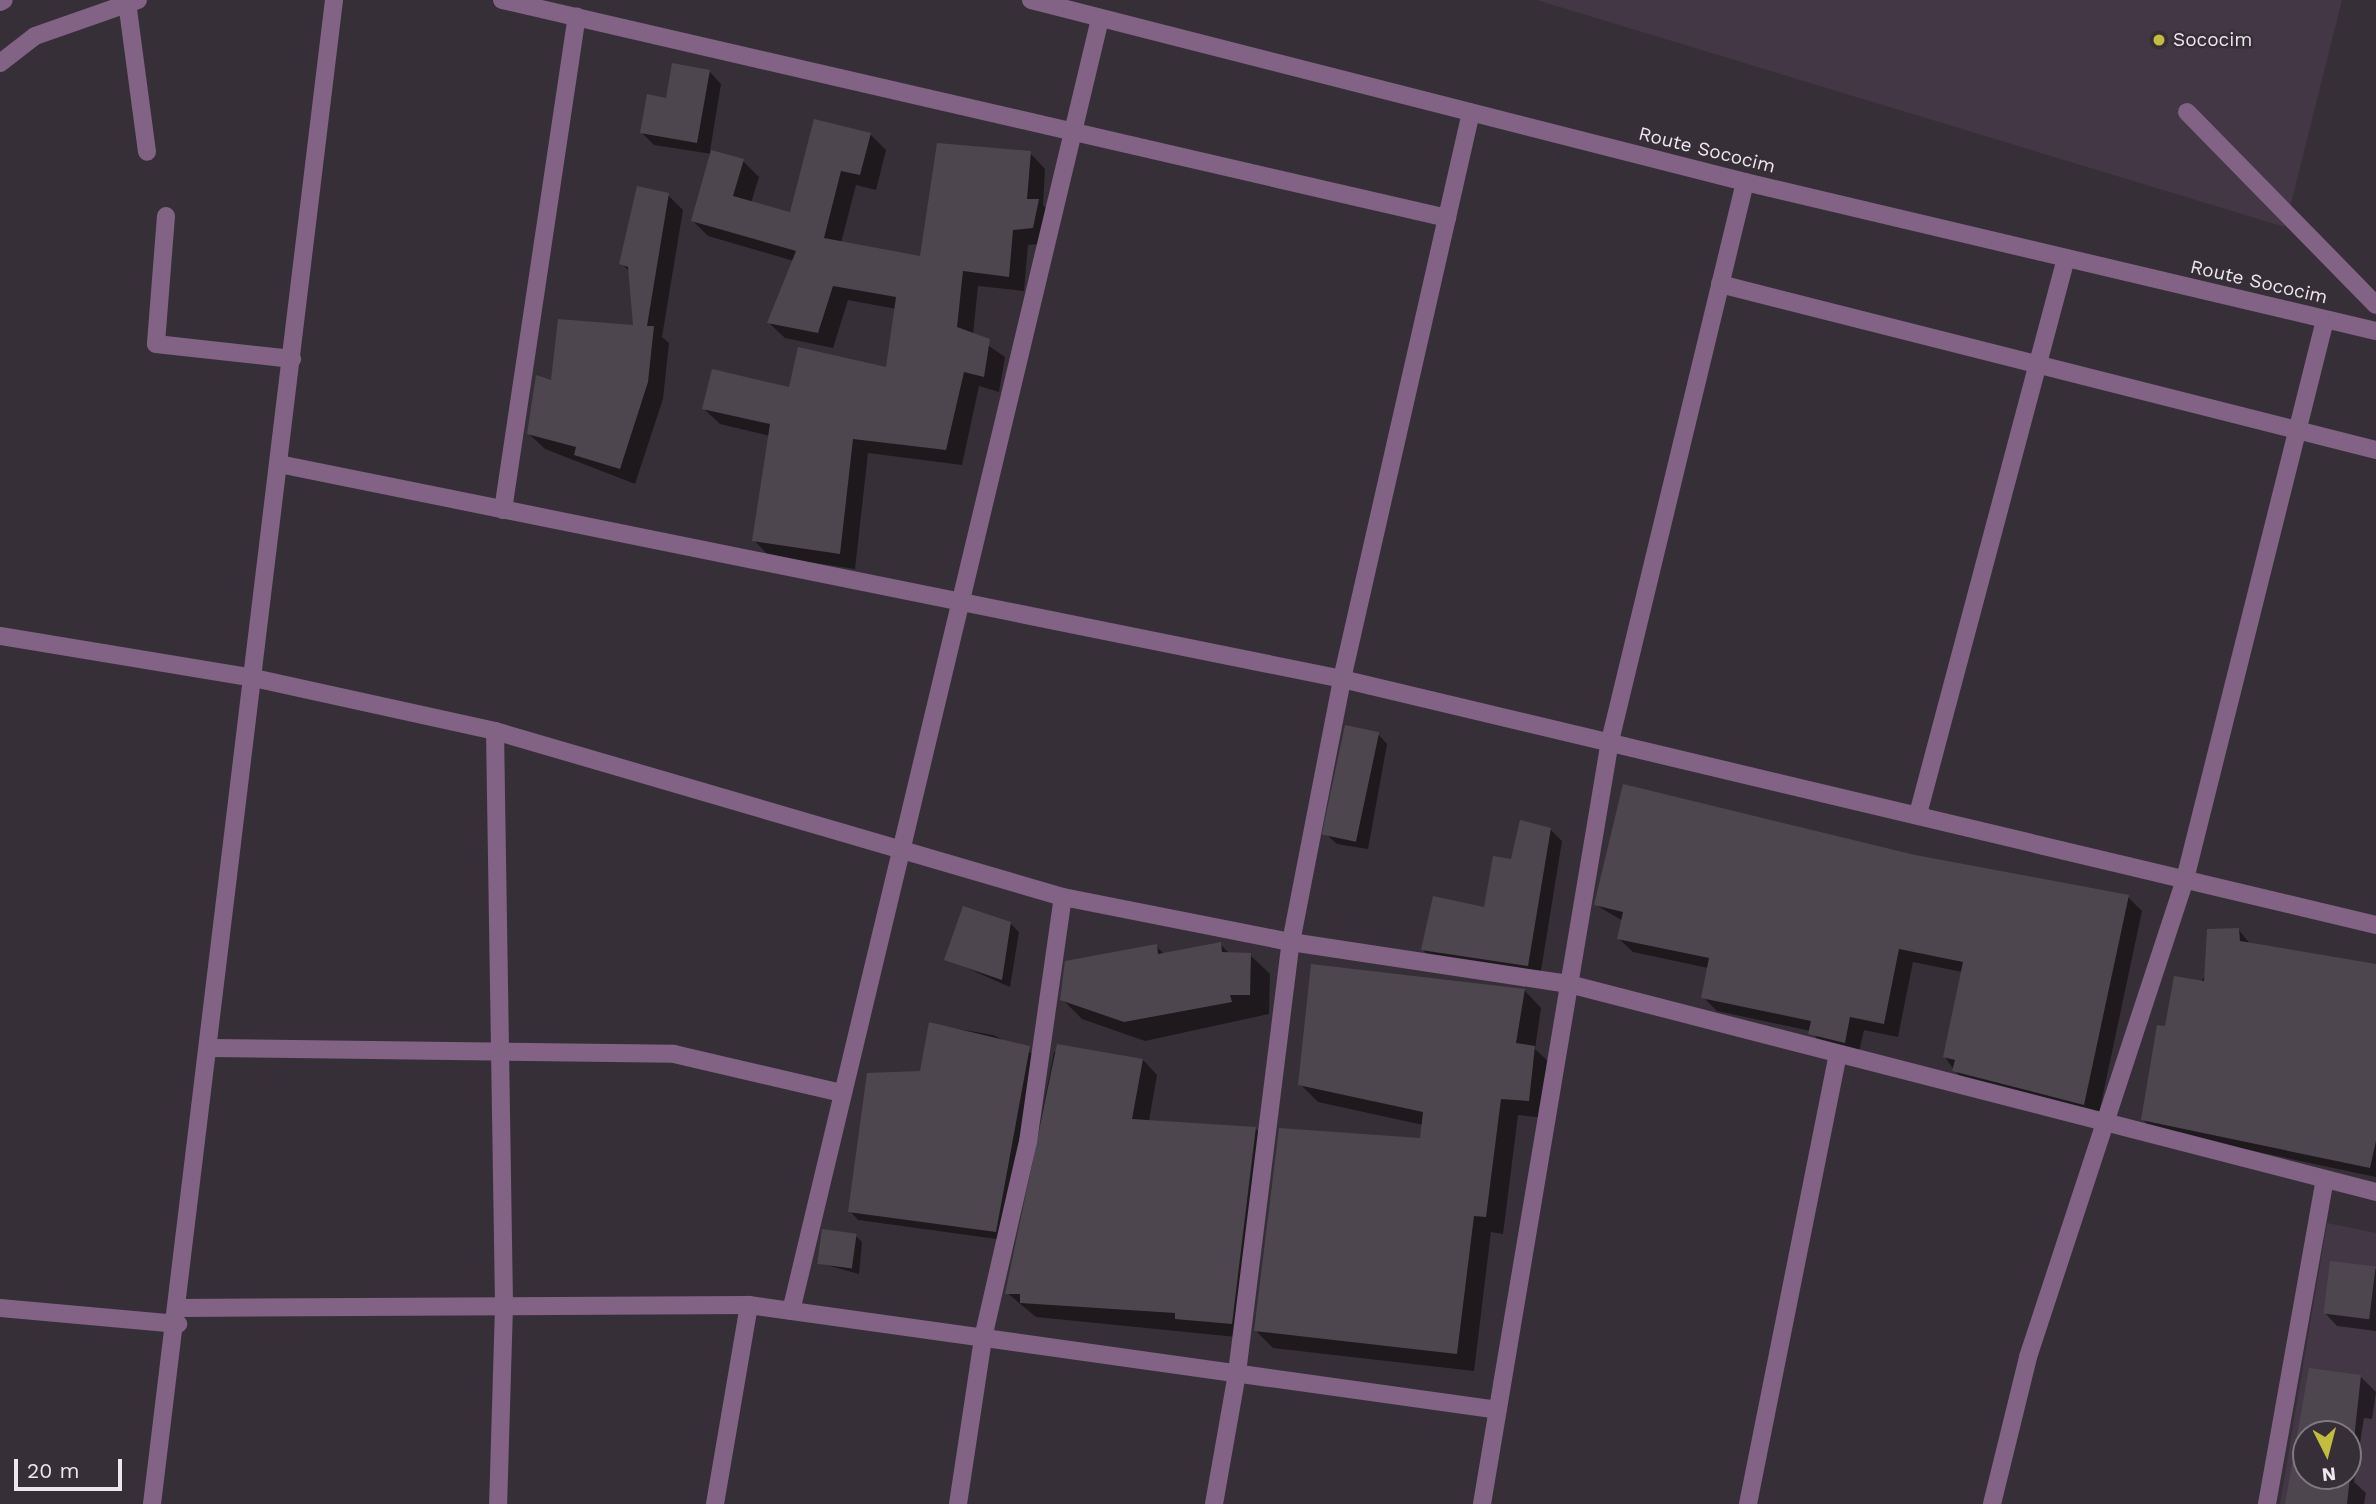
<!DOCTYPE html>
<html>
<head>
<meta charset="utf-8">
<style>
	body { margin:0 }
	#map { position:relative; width:2376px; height:1504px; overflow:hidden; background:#372f38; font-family:"Work Sans",sans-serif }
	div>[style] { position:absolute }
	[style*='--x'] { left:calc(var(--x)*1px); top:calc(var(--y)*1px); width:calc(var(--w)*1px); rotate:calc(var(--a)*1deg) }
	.built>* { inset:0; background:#443745 }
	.shadow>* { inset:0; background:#0007 }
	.building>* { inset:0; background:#4e464f; transform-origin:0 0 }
	.minor>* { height:18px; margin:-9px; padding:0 9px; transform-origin:9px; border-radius:9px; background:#826386 }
	.tertiary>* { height:18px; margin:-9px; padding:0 9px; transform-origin:9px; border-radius:9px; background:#826386 }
	.dots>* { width:19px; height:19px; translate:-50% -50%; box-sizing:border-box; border:4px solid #372f38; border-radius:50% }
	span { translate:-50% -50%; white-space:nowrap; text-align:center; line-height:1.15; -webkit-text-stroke:5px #372f38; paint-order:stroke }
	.poi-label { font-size:19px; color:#ece7ed }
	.left { translate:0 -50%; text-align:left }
	.street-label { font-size:19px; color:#ece7ed }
	.north { position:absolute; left:2292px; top:1420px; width:70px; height:70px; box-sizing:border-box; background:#372f38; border:2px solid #7f7980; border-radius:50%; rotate:174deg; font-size:19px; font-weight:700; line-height:28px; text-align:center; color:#ece7ed }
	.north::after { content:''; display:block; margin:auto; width:24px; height:32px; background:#c2bd3f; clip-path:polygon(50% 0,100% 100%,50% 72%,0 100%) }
	.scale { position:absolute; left:14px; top:1459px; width:108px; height:32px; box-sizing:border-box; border:4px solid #ece7ed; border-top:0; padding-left:9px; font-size:21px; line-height:24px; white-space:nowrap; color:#ece7ed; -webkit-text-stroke:5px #372f38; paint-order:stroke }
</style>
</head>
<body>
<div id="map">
	<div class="built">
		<i style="clip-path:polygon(1537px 0,2342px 0,2285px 227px)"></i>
		<i style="clip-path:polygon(evenodd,2327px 1223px,2376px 1233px,2376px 1504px,2280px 1504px,2327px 1223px,2306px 1434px,2348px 1434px,2348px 1476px,2306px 1476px,2306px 1434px)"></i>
	</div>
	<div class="shadow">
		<i style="clip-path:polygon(709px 71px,721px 84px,710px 151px,743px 161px,759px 177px,751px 203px,791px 214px,870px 134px,886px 150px,876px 190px,856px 185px,841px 243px,921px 258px,1030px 153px,1045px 169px,1043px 205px,1054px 216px,1049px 243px,1028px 245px,1024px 291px,978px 286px,973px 335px,1005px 357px,999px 392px,979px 386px,962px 465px,868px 453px,855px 569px,769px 556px,754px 540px,770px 436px,720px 424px,704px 409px,888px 369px,896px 309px,848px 300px,833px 348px,785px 338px,769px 323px,794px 261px,708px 236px,693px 221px,712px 154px,654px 145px,641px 132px,668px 100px)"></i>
		<i style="clip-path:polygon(668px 195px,683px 210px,662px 337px,669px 343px,663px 399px,635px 484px,545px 449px,529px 434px,552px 382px,635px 326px,631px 273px,621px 263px)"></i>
		<i style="clip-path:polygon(1378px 734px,1387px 744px,1368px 849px,1337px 844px,1327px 835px)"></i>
		<i style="clip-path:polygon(1550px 829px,1562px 841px,1540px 977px,1434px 961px,1423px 950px,1486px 910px,1512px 861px)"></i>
		<i style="clip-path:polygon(1915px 857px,2128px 897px,2142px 911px,2098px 1118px,1968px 1084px,1954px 1070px,1945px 1057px,1962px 972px,1913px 962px,1898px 1037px,1864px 1030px,1858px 1056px,1824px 1047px,1811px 1031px,1717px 1011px,1703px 997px,1708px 968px,1633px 952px,1619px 939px,1623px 921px,1596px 905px)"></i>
		<i style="clip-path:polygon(1010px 923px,1019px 932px,1010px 987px,946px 959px)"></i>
		<i style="clip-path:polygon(2239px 930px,2250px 944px,2376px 965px,2376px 1177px,2154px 1130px,2142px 1119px,2167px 1028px)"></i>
		<i style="clip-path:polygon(1220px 944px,1230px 954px,1250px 955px,1270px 974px,1269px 1014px,1145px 1041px,1082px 1019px,1062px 999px,1156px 946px,1164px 954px)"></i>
		<i style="clip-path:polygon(1524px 990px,1541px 1008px,1535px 1049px,1552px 1065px,1546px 1118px,1518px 1115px,1503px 1234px,1491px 1232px,1474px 1371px,1273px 1348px,1256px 1331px,1421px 1139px,1423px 1125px,1318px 1102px,1300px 1084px)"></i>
		<i style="clip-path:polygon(930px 1024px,993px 1035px,1038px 1056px,1004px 1240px,858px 1220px,850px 1211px,921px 1072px)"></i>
		<i style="clip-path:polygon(1054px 1052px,1143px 1060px,1157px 1075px,1149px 1121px,1256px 1129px,1270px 1143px,1246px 1338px,1036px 1317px,1007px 1293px)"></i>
		<i style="clip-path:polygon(856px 1236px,862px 1242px,859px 1274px,816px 1262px)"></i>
		<i style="clip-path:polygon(2332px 1263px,2376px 1269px,2376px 1331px,2337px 1326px,2325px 1313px)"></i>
		<i style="clip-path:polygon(evenodd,2311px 1370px,2360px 1376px,2376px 1392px,2372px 1419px,2364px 1418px,2354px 1482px,2366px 1493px,2364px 1504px,2291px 1504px,2311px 1370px,2306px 1434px,2348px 1434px,2348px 1476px,2306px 1476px,2306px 1434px)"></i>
	</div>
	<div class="building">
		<i style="clip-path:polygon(672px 63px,710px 70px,697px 143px,640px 133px,647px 94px,666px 98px)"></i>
		<i style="clip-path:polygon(814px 119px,871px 133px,860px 175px,841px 171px,824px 238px,920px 256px,937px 143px,1031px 151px,1027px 199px,1039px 199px,1033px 228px,1013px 230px,1009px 277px,963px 271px,957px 327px,990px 339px,984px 377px,964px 372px,946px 450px,853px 439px,840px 554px,752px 541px,770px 424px,702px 409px,712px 369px,789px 387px,798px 347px,886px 367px,896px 297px,833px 286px,818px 333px,767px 323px,796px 251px,691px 221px,711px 150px,744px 159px,733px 196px,790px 212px)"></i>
		<i style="clip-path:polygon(637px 186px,669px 193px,647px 326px,654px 326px,648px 382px,620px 469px,574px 455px,576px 447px,527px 434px,536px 375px,551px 380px,558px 319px,633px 325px,628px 267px,619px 264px)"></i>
		<i style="left:1345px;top:725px;width:35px;height:112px;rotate:12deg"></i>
		<i style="clip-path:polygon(1623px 784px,1915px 855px,2129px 895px,2084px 1105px,1952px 1071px,1955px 1060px,1943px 1057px,1963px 962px,1899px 949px,1884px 1024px,1850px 1017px,1845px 1043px,1808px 1034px,1811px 1021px,1701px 998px,1709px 958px,1617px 939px,1623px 912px,1594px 905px)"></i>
		<i style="clip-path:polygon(1520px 820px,1551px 828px,1528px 966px,1421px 950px,1433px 896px,1484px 907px,1493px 856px,1511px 859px)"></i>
		<i style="clip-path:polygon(963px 906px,1011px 922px,1002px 980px,944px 960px)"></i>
		<i style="clip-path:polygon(2239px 928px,2240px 941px,2376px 964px,2376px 1141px,2370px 1168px,2141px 1120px,2157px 1025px,2165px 1026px,2174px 976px,2204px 981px,2207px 929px)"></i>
		<i style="clip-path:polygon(1221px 942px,1222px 952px,1251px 953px,1250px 995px,1230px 995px,1232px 1002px,1124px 1022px,1060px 1000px,1065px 961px,1157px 944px,1158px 954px)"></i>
		<i style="clip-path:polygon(1311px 964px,1525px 989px,1516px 1043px,1535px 1046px,1529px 1101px,1501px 1099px,1486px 1217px,1474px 1216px,1457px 1354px,1254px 1331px,1279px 1128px,1420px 1138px,1423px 1112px,1298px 1085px)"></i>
		<i style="clip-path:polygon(929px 1022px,1030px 1046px,996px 1232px,848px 1212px,867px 1073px,920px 1071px)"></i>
		<i style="clip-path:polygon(1057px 1044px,1143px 1059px,1132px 1119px,1256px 1127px,1232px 1324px,1175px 1319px,1175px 1313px,1020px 1303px,1020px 1294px,1005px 1294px)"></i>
		<i style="left:822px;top:1229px;width:35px;height:35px;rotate:8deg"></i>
		<i style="left:2330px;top:1261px;width:46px;height:53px;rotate:7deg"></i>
		<i style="clip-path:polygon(evenodd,2309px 1368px,2361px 1375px,2347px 1504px,2285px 1504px,2309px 1368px,2306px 1434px,2348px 1434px,2348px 1476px,2306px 1476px,2306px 1434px)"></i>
	</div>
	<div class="minor">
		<i style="--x:502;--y:0;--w:970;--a:12.99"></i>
		<i style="--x:127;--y:2;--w:151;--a:82.4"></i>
		<i style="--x:0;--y:63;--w:44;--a:-37.6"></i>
		<i style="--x:35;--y:36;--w:109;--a:-19.3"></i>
		<i style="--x:2187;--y:112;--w:270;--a:45.6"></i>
		<i style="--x:166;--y:216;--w:128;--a:94.5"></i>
		<i style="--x:156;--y:344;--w:137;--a:6.3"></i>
		<i style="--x:1720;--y:284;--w:677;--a:14.2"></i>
		<i style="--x:279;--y:464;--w:1085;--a:11.43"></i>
		<i style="--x:1342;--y:679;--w:1063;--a:13.38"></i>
		<i style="--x:503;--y:510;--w:499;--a:-81.5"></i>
		<i style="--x:0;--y:636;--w:257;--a:9.4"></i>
		<i style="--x:254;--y:678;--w:247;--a:12.4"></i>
		<i style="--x:495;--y:731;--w:592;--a:16.29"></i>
		<i style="--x:1063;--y:897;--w:232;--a:11.2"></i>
		<i style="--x:1291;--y:942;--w:281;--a:8.6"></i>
		<i style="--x:1569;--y:984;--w:833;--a:14.45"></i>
		<i style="--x:495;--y:731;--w:575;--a:89.1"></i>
		<i style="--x:504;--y:1306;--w:198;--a:91.7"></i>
		<i style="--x:1918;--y:814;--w:575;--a:-75.09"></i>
		<i style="--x:210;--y:1048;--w:464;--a:0.7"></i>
		<i style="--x:674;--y:1054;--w:171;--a:13.1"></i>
		<i style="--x:0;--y:1308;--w:179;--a:5.1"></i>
		<i style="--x:179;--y:1308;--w:570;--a:-0.3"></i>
		<i style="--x:749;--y:1305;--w:756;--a:7.98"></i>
		<i style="--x:791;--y:1311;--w:1328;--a:-76.55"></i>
		<i style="--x:152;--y:1504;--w:1515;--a:-83.1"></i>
		<i style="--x:715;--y:1504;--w:202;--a:-80.3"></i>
		<i style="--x:958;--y:1504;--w:168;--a:-81.4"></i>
		<i style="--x:983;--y:1338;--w:201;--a:-77.1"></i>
		<i style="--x:1028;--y:1142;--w:247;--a:-81.9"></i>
		<i style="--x:1214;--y:1504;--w:133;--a:-80"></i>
		<i style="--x:1237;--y:1373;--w:434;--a:-82.9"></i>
		<i style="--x:1291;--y:942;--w:268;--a:-79"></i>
		<i style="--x:1342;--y:679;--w:581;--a:-77.18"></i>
		<i style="--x:1482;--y:1504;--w:774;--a:-80.48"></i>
		<i style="--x:1610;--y:741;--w:575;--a:-76.42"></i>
		<i style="--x:1748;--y:1504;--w:458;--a:-78.7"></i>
		<i style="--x:1992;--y:1504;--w:151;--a:-76.2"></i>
		<i style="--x:2028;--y:1357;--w:499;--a:-71.8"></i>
		<i style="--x:2184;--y:883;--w:580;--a:-75.94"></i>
		<i style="--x:2267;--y:1504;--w:330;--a:-79.9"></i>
	</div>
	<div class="tertiary">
		<i style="--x:1031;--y:0;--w:737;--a:14.3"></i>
		<i style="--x:1745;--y:182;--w:648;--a:13.29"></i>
		<i style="--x:0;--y:2;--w:4;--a:-27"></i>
	</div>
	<div class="dots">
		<i style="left:2159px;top:40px;background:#c2bd3f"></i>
	</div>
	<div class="poi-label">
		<span class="left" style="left:2173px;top:40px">Sococim</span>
	</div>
	<div class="street-label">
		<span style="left:1707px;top:150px;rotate:14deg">Route Sococim</span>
		<span style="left:2259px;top:282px;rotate:13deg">Route Sococim</span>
	</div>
	<div class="north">N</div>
	<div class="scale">20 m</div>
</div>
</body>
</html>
